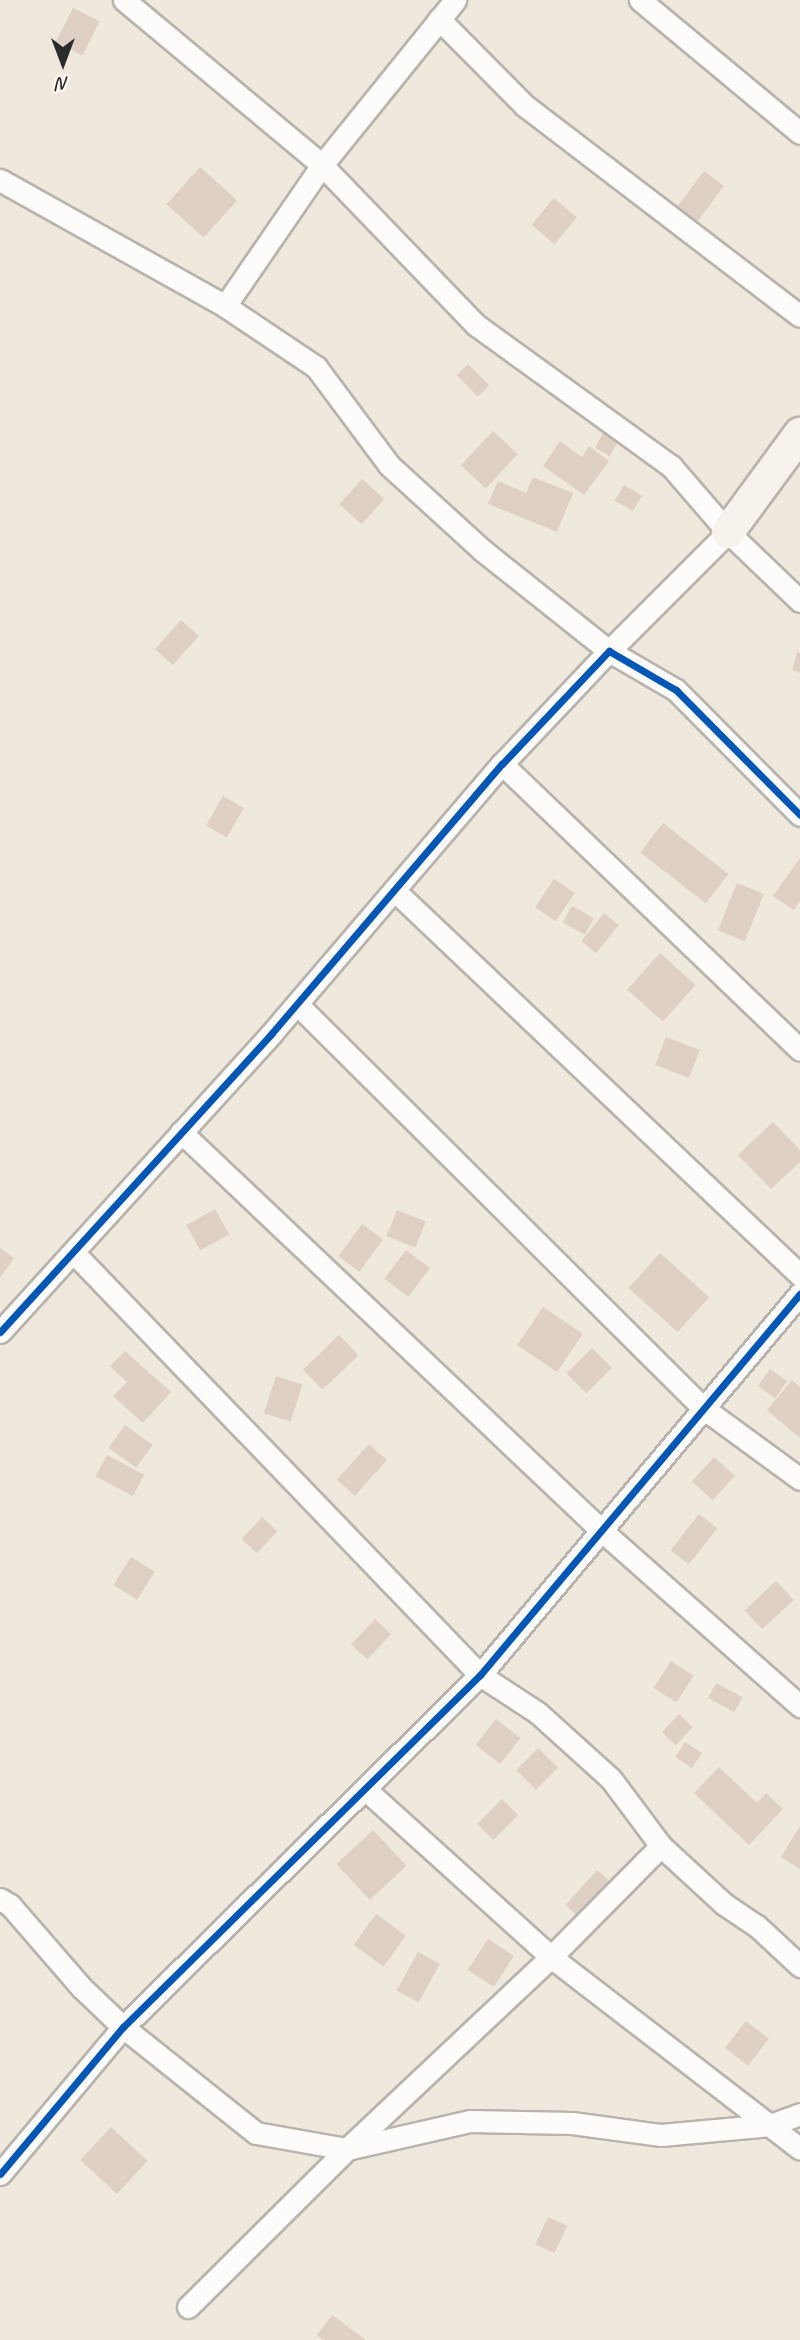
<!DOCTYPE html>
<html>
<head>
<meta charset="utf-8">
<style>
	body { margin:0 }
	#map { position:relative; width:800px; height:2340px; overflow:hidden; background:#efe8dc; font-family:Caveat,sans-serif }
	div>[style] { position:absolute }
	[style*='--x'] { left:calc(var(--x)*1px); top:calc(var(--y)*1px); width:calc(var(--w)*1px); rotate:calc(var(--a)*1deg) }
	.building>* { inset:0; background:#dfd0c5; transform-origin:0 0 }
	.roads { filter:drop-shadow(2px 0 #b8b4ad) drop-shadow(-2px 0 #b8b4ad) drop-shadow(0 2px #b8b4ad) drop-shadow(0 -2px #b8b4ad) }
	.street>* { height:21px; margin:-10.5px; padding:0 10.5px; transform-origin:10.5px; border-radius:10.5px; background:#fdfcfa }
	.secondary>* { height:32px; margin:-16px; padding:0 16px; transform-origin:16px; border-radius:16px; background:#f7f2ec }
	.cycleway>* { height:7px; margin:-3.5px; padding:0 3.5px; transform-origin:3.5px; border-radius:3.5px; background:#0057b8 }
	span { translate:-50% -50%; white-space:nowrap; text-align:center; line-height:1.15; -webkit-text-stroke:5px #fbf7ec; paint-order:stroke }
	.north { position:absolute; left:28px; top:28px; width:70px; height:70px; -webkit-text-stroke:5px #fbf7ec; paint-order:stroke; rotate:180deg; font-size:19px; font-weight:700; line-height:28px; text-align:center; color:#2b2b2b }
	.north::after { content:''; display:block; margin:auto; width:24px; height:32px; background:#2b2b2b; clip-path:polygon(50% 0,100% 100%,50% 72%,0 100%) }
</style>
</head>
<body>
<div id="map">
	<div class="building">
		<i style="left:73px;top:8px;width:30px;height:38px;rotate:27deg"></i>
		<i style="left:200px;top:167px;width:50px;height:50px;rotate:42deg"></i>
		<i style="left:704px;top:171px;width:25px;height:45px;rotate:37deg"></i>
		<i style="left:554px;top:198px;width:30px;height:35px;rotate:40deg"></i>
		<i style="left:468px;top:364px;width:30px;height:16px;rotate:45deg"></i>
		<i style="left:493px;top:431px;width:34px;height:47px;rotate:43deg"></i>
		<i style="left:603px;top:433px;width:17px;height:17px;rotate:28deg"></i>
		<i style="clip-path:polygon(560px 441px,582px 457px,589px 446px,609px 461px,584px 495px,543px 466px)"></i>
		<i style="clip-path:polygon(533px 477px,573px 493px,557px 532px,488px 504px,498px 481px,526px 493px)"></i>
		<i style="left:362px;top:479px;width:30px;height:34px;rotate:42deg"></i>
		<i style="left:624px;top:485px;width:21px;height:18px;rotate:31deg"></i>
		<i style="left:181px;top:620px;width:24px;height:39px;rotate:42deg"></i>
		<i style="clip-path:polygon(797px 652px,800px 653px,800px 673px,792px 670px)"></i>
		<i style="left:223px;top:796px;width:24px;height:34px;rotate:30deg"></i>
		<i style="left:663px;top:823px;width:83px;height:37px;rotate:38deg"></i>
		<i style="clip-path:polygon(800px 858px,800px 901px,794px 910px,773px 896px)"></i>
		<i style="left:554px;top:879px;width:25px;height:34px;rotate:34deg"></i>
		<i style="left:737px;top:883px;width:29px;height:51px;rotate:22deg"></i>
		<i style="left:572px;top:906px;width:25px;height:19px;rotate:29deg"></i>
		<i style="left:604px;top:913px;width:19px;height:36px;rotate:39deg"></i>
		<i style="left:660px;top:953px;width:48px;height:49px;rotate:42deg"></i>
		<i style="left:666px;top:1037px;width:36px;height:30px;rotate:21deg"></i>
		<i style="clip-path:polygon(773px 1122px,800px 1150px,800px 1162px,771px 1189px,738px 1155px)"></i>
		<i style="left:215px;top:1209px;width:29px;height:33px;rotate:61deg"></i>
		<i style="left:397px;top:1210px;width:31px;height:28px;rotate:22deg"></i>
		<i style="left:362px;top:1224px;width:26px;height:40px;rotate:36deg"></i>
		<i style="clip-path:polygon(0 1248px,14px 1258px,0 1278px)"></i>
		<i style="left:406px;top:1250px;width:30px;height:36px;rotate:37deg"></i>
		<i style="left:660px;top:1253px;width:66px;height:47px;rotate:42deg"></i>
		<i style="left:543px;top:1307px;width:48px;height:46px;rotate:34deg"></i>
		<i style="left:339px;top:1335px;width:28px;height:50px;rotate:46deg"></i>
		<i style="left:592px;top:1348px;width:28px;height:36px;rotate:45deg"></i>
		<i style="clip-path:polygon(125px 1351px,171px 1392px,143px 1423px,113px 1396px,127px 1382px,110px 1366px)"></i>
		<i style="left:770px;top:1369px;width:21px;height:21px;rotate:35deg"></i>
		<i style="left:276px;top:1376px;width:28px;height:39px;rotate:18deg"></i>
		<i style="clip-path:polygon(792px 1380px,800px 1387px,800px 1438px,767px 1410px)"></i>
		<i style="left:125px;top:1425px;width:34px;height:28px;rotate:36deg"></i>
		<i style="left:369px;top:1444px;width:24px;height:48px;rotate:42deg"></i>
		<i style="left:107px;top:1455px;width:42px;height:24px;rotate:28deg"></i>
		<i style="left:714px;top:1457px;width:28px;height:33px;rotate:42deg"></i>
		<i style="left:699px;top:1514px;width:23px;height:46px;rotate:38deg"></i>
		<i style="left:262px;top:1517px;width:21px;height:30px;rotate:43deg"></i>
		<i style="left:131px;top:1557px;width:28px;height:33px;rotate:32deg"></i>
		<i style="left:776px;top:1581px;width:26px;height:43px;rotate:47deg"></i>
		<i style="left:375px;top:1619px;width:22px;height:35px;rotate:43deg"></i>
		<i style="left:671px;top:1661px;width:27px;height:32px;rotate:33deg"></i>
		<i style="left:716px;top:1683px;width:30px;height:17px;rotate:28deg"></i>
		<i style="left:679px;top:1714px;width:19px;height:25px;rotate:43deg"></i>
		<i style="left:496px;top:1719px;width:31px;height:33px;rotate:38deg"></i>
		<i style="left:685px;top:1742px;width:20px;height:18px;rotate:33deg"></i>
		<i style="left:538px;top:1748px;width:28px;height:31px;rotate:45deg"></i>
		<i style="clip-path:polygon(719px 1767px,757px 1803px,766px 1793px,783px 1809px,749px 1845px,694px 1793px)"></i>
		<i style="left:502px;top:1799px;width:23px;height:35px;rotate:45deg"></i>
		<i style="clip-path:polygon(800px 1826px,800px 1869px,781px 1857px)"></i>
		<i style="left:373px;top:1830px;width:49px;height:50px;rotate:47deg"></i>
		<i style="left:597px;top:1870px;width:36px;height:47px;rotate:42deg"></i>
		<i style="left:376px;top:1914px;width:37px;height:38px;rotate:36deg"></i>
		<i style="left:488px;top:1939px;width:31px;height:37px;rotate:33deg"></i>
		<i style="left:418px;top:1952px;width:25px;height:44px;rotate:29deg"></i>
		<i style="left:746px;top:2021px;width:29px;height:34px;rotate:38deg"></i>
		<i style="left:111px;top:2127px;width:50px;height:45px;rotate:43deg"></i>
		<i style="left:548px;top:2217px;width:21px;height:30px;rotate:25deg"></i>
		<i style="clip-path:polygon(332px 2315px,366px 2340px,323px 2340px,317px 2335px)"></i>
	</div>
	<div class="roads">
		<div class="street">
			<i style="--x:124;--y:0;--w:258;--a:39.8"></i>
			<i style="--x:322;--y:165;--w:222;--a:46.1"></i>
			<i style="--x:476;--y:325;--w:241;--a:35.9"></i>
			<i style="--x:671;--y:466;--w:87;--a:49.2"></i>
			<i style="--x:640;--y:0;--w:208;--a:39.7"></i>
			<i style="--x:439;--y:19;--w:121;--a:45.3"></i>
			<i style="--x:524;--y:105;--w:347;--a:37.4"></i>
			<i style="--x:0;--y:180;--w:258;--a:29.2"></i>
			<i style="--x:225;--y:306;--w:110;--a:33.8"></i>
			<i style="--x:316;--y:367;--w:122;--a:53.3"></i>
			<i style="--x:389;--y:465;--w:126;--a:42.4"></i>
			<i style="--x:482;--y:550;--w:162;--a:38.5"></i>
			<i style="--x:609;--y:651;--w:168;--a:-45"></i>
			<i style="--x:728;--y:532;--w:100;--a:43.8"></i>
			<i style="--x:225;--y:306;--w:171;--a:-55.5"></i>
			<i style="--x:322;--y:165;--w:212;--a:-51.1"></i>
			<i style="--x:502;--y:764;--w:413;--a:43.8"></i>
			<i style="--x:394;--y:890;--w:560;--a:43.48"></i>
			<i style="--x:297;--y:1004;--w:573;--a:44.86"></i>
			<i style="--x:703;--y:1408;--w:120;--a:36.2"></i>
			<i style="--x:181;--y:1132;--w:579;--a:43.46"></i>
			<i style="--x:601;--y:1530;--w:266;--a:41.5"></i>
			<i style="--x:73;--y:1252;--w:587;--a:46.1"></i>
			<i style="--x:480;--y:1675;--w:69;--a:33.2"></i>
			<i style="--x:538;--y:1713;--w:98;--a:42.1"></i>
			<i style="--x:611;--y:1779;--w:84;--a:53.3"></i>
			<i style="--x:661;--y:1846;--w:86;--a:42.6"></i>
			<i style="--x:724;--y:1904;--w:40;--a:34"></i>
			<i style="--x:757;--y:1926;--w:59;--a:42.9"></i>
			<i style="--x:0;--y:1332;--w:403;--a:-47.7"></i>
			<i style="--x:271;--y:1034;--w:355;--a:-49.5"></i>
			<i style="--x:502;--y:764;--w:156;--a:-46.6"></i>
			<i style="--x:609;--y:651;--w:78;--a:30.2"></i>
			<i style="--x:676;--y:690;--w:176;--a:45.2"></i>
			<i style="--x:365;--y:1789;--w:251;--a:42.1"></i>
			<i style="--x:551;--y:1957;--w:314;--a:37.6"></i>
			<i style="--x:0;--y:1899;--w:12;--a:31"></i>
			<i style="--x:10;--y:1905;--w:110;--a:49.1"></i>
			<i style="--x:82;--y:1988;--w:57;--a:43.6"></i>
			<i style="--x:123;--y:2027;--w:170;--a:38.6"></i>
			<i style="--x:256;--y:2133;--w:92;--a:10"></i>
			<i style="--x:347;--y:2149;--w:126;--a:-12.8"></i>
			<i style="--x:470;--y:2121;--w:102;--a:1.1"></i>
			<i style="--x:572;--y:2123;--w:90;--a:7.7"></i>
			<i style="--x:661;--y:2135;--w:109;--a:-5.2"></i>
			<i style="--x:770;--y:2125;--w:32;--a:-20"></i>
			<i style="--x:0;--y:2174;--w:192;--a:-50.1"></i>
			<i style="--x:123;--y:2027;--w:501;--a:-44.6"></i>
			<i style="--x:480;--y:1675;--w:498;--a:-50"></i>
			<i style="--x:188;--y:2307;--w:224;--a:-44.8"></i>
			<i style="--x:347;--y:2149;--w:280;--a:-43.3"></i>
			<i style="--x:551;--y:1957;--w:156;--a:-45.3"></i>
		</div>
		<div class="secondary">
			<i style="--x:728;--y:532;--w:122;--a:-53.7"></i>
		</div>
	</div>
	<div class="cycleway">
		<i style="--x:0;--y:1332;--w:403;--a:-47.7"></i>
		<i style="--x:271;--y:1034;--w:355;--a:-49.5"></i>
		<i style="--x:502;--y:764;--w:156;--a:-46.6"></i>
		<i style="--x:609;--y:651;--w:78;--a:30.2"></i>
		<i style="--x:676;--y:690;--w:176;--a:45.2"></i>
		<i style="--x:0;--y:2174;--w:192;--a:-50.1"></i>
		<i style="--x:123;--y:2027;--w:501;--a:-44.6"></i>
		<i style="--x:480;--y:1675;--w:498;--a:-50"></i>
	</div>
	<div class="north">N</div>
</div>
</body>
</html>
